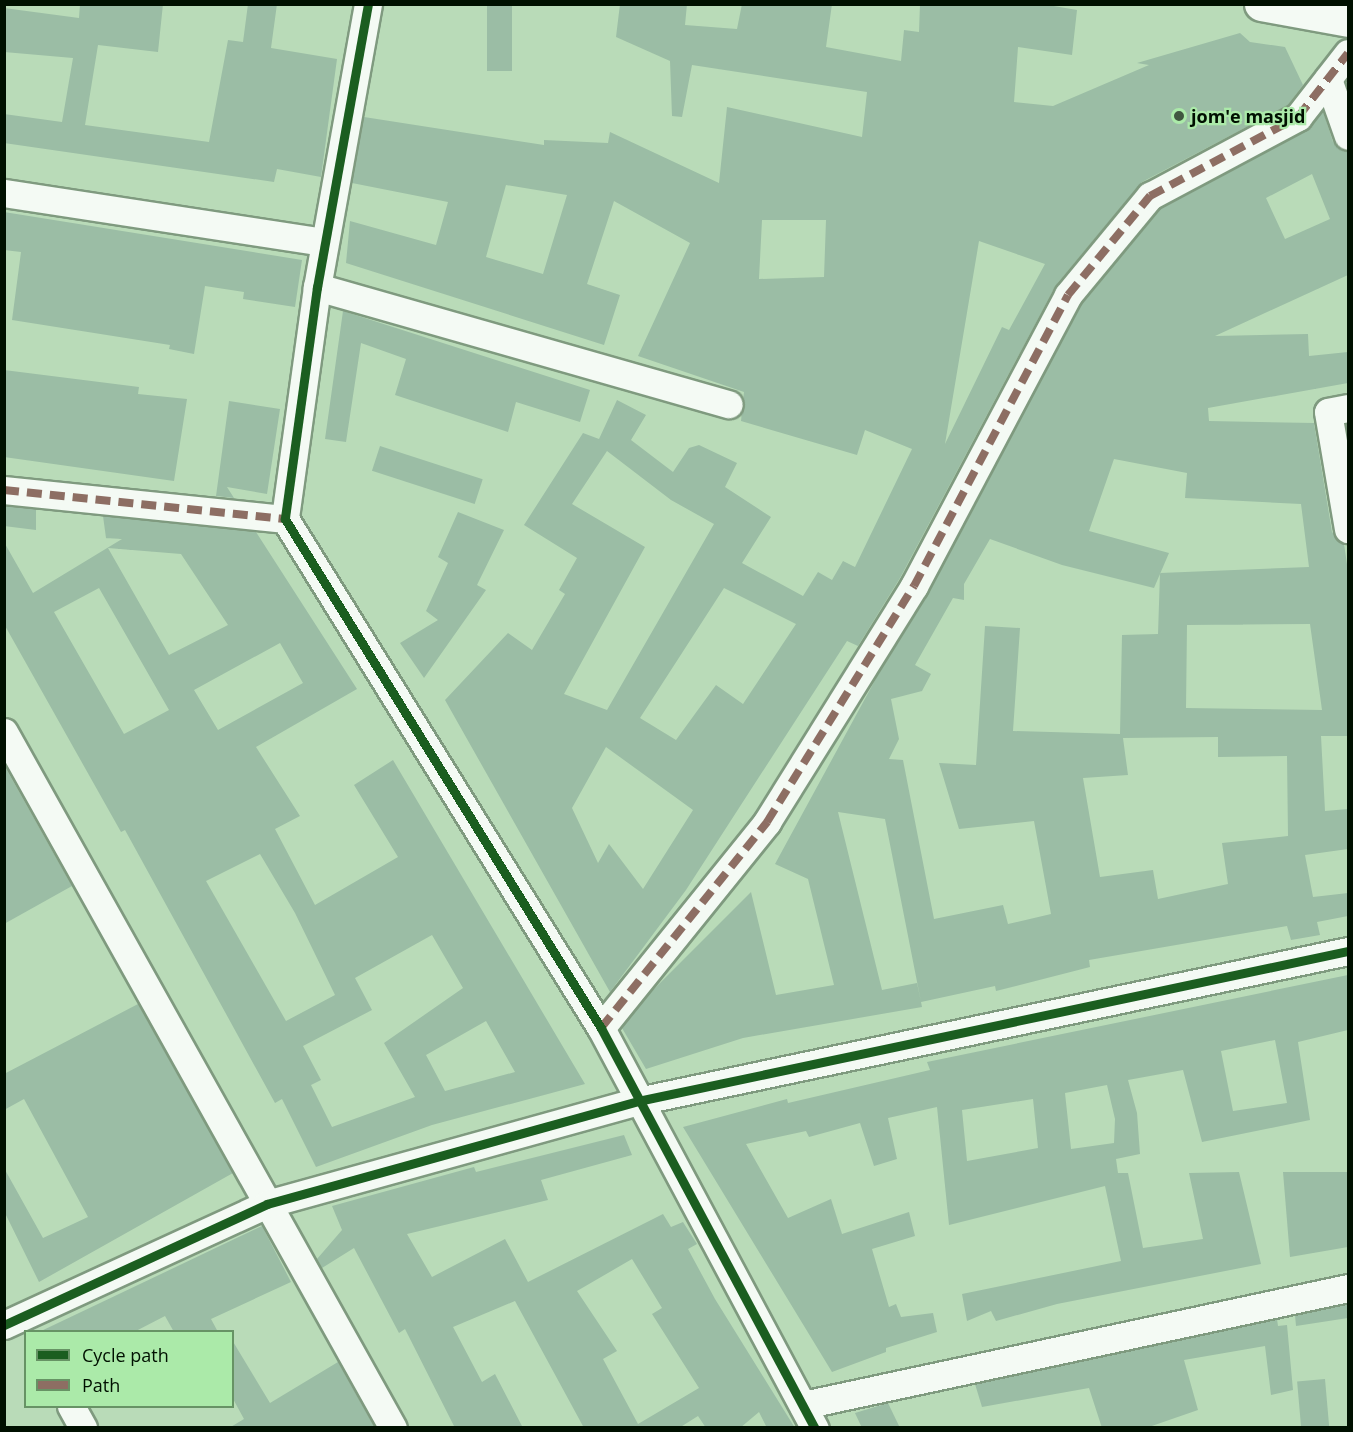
<!DOCTYPE html>
<html>
<head>
<meta charset="utf-8">
<style>
	body { margin:0 }
	#map { position:relative; width:1353px; height:1432px; overflow:hidden; background:#b9dbb8; font-family:"Open Sans",sans-serif }
	div>[style] { position:absolute }
	[style*='--x'] { left:calc(var(--x)*1px); top:calc(var(--y)*1px); width:calc(var(--w)*1px); rotate:calc(var(--a)*1deg) }
	.building>* { inset:0; background:#9bbda5; transform-origin:0 0 }
	.roads { filter:drop-shadow(2px 0 #7f9a7f) drop-shadow(-2px 0 #7f9a7f) drop-shadow(0 2px #7f9a7f) drop-shadow(0 -2px #7f9a7f) }
	.street>* { height:27px; margin:-13.5px; padding:0 13.5px; transform-origin:13.5px; border-radius:13.5px; background:#f4faf4 }
	.primary>* { height:33px; margin:-16.5px; padding:0 16.5px; transform-origin:16.5px; border-radius:16.5px; background:#f4faf4 }
	.quiet>* { height:8px; margin-top:-4px; transform-origin:0; background:repeating-linear-gradient(90deg,#8d6e63 0 15px,transparent 0 23px) }
	.cycleway>* { height:9px; margin:-4.5px; padding:0 4.5px; transform-origin:4.5px; border-radius:4.5px; background:#1b5e20 }
	.dots>* { width:16px; height:16px; translate:-50% -50%; box-sizing:border-box; border:3px solid #abeaa9; border-radius:50% }
	span { translate:-50% -50%; white-space:nowrap; text-align:center; line-height:1.15; -webkit-text-stroke:4.5px #abeaa9; paint-order:stroke }
	.poi-label { font-size:18px; color:#001000; font-weight:700 }
	.left { translate:0 -50%; text-align:left }
	.frame { position:absolute; inset:0; border:6px solid #001000; pointer-events:none }
	.legend { position:absolute; left:24px; top:1330px; width:210px; height:78px; box-sizing:border-box; background:#abeaa9; border:2px solid #679365; margin:0; padding:8px 10px; list-style:none; font-size:18px; color:#001000 }
	.legend li { display:flex; align-items:center; gap:12px; height:30px }
	.legend b { width:30px; border:2px solid #679365 }
</style>
</head>
<body>
<div id="map">
	<div class="building">
		<i style="clip-path:polygon(80px 4px,163px 4px,158px 52px,98px 45px,85px 125px,209px 142px,228px 40px,243px 42px,248px 4px,277px 4px,271px 48px,337px 59px,321px 177px,277px 169px,274px 182px,4px 143px,4px 114px,62px 122px,73px 58px,4px 52px,4px 8px,79px 18px)"></i>
		<i style="left:487px;top:4px;width:25px;height:67px"></i>
		<i style="clip-path:polygon(evenodd,620px 4px,687px 4px,685px 25px,737px 29px,742px 4px,832px 4px,826px 47px,901px 61px,904px 30px,919px 32px,920px 4px,1042px 4px,1077px 10px,1072px 55px,1018px 47px,1014px 102px,1053px 106px,1149px 65px,1137px 63px,1240px 33px,1250px 42px,1285px 47px,1303px 85px,1288px 105px,1142px 182px,1056px 285px,900px 578px,858px 646px,847px 641px,686px 890px,610px 992px,445px 700px,508px 633px,532px 650px,565px 594px,559px 590px,577px 558px,524px 525px,583px 433px,599px 439px,617px 400px,646px 415px,631px 440px,673px 472px,689px 448px,699px 445px,737px 463px,725px 487px,771px 517px,742px 563px,803px 596px,818px 572px,832px 580px,843px 561px,855px 567px,912px 449px,865px 430px,857px 455px,741px 421px,744px 392px,638px 356px,690px 243px,614px 201px,587px 284px,620px 295px,604px 345px,346px 263px,350px 221px,436px 245px,448px 202px,352px 183px,364px 117px,544px 145px,544px 140px,608px 143px,610px 132px,719px 183px,727px 107px,862px 137px,867px 92px,692px 65px,682px 117px,672px 116px,670px 61px,616px 37px,620px 4px,506px 185px,567px 195px,543px 274px,486px 257px,506px 185px,620px 4px,762px 220px,826px 220px,824px 277px,759px 279px,762px 220px,620px 4px,979px 241px,1045px 264px,1009px 330px,1002px 327px,945px 444px,979px 241px,620px 4px,607px 451px,671px 500px,714px 524px,607px 710px,564px 694px,645px 547px,572px 504px,607px 451px,620px 4px,724px 588px,796px 624px,743px 704px,716px 685px,676px 740px,640px 718px,724px 588px,620px 4px,606px 747px,693px 810px,643px 889px,609px 844px,598px 863px,572px 808px,606px 747px)"></i>
		<i style="clip-path:polygon(evenodd,1323px 111px,1333px 142px,1348px 151px,1348px 275px,1215px 336px,1308px 334px,1309px 356px,1348px 352px,1348px 383px,1208px 408px,1209px 421px,1314px 423px,1332px 532px,1344px 544px,1348px 571px,1348px 736px,1321px 736px,1325px 811px,1348px 809px,1348px 849px,1305px 855px,1313px 897px,1348px 893px,1348px 916px,1317px 922px,1320px 935px,1291px 940px,1287px 926px,1089px 960px,1090px 967px,996px 991px,995px 986px,921px 1002px,922px 1007px,743px 1038px,646px 1069px,622px 1028px,646px 997px,751px 892px,776px 995px,834px 985px,808px 879px,775px 864px,885px 662px,928px 593px,1081px 304px,1160px 208px,1305px 131px,1323px 111px,1312px 174px,1330px 219px,1285px 239px,1266px 198px,1312px 174px,1323px 111px,1114px 459px,1187px 473px,1185px 498px,1301px 504px,1309px 567px,1160px 573px,1158px 634px,1122px 635px,1120px 734px,1013px 731px,1020px 628px,985px 626px,976px 765px,939px 763px,959px 829px,1034px 821px,1051px 914px,1008px 924px,1003px 905px,934px 919px,903px 760px,889px 759px,899px 739px,891px 699px,922px 691px,931px 674px,915px 665px,953px 598px,964px 600px,964px 584px,990px 539px,1062px 565px,1154px 588px,1169px 553px,1089px 531px,1114px 459px,1323px 111px,1310px 624px,1322px 710px,1186px 708px,1187px 625px,1310px 624px,1323px 111px,1218px 737px,1218px 757px,1287px 756px,1288px 836px,1222px 843px,1228px 884px,1158px 899px,1153px 870px,1100px 877px,1083px 778px,1128px 775px,1123px 738px,1218px 737px,1323px 111px,838px 812px,885px 819px,921px 1002px,917px 983px,882px 990px,838px 812px)"></i>
		<i style="clip-path:polygon(4px 212px,302px 260px,295px 307px,243px 299px,244px 292px,205px 286px,194px 354px,169px 349px,170px 345px,12px 320px,21px 252px,4px 250px)"></i>
		<i style="clip-path:polygon(343px 311px,590px 390px,580px 422px,516px 402px,508px 432px,395px 395px,406px 359px,361px 343px,346px 442px,325px 439px)"></i>
		<i style="clip-path:polygon(4px 370px,139px 387px,138px 394px,187px 399px,174px 481px,4px 457px)"></i>
		<i style="clip-path:polygon(229px 401px,280px 409px,267px 494px,227px 487px,234px 498px,216px 496px)"></i>
		<i style="left:380px;top:446px;width:108px;height:26px;rotate:18deg"></i>
		<i style="clip-path:polygon(4px 506px,36px 509px,36px 530px,4px 526px)"></i>
		<i style="clip-path:polygon(458px 512px,504px 530px,477px 585px,486px 590px,424px 678px,400px 643px,438px 620px,426px 611px,448px 563px,438px 557px)"></i>
		<i style="clip-path:polygon(evenodd,103px 516px,256px 532px,357px 689px,256px 747px,300px 816px,275px 829px,315px 905px,398px 857px,354px 785px,393px 760px,585px 1084px,432px 1125px,316px 1167px,282px 1099px,275px 1103px,125px 830px,121px 832px,4px 624px,4px 542px,33px 593px,122px 539px,106px 538px,103px 516px,108px 548px,181px 554px,228px 625px,169px 655px,108px 548px,103px 516px,99px 588px,169px 710px,124px 734px,54px 612px,99px 588px,103px 516px,280px 643px,303px 683px,218px 730px,194px 690px,280px 643px,103px 516px,260px 854px,295px 913px,335px 995px,286px 1021px,206px 881px,260px 854px,103px 516px,432px 935px,463px 988px,384px 1043px,415px 1097px,332px 1127px,311px 1085px,321px 1080px,303px 1046px,372px 1010px,355px 978px,432px 935px,103px 516px,486px 1021px,515px 1072px,445px 1091px,426px 1055px,486px 1021px)"></i>
		<i style="clip-path:polygon(4px 765px,72px 886px,4px 924px)"></i>
		<i style="clip-path:polygon(evenodd,1348px 975px,1348px 1030px,1298px 1042px,1310px 1120px,1202px 1142px,1183px 1070px,1128px 1080px,1137px 1113px,1140px 1154px,1116px 1159px,1118px 1173px,1128px 1173px,1143px 1248px,1203px 1239px,1189px 1173px,1239px 1172px,1261px 1264px,1057px 1304px,996px 1321px,991px 1311px,967px 1321px,962px 1294px,1121px 1261px,1105px 1186px,949px 1225px,937px 1107px,888px 1118px,897px 1159px,874px 1166px,860px 1123px,809px 1137px,806px 1131px,746px 1144px,788px 1218px,831px 1199px,842px 1234px,909px 1212px,915px 1236px,872px 1249px,889px 1307px,896px 1304px,901px 1317px,933px 1313px,937px 1332px,886px 1348px,886px 1352px,832px 1372px,683px 1127px,787px 1099px,788px 1103px,930px 1070px,927px 1062px,1348px 975px,1275px 1040px,1287px 1103px,1233px 1111px,1221px 1051px,1275px 1040px,1348px 975px,1107px 1085px,1115px 1119px,1114px 1143px,1071px 1149px,1065px 1093px,1107px 1085px,1348px 975px,1033px 1099px,1038px 1148px,967px 1161px,962px 1110px,1033px 1099px)"></i>
		<i style="clip-path:polygon(138px 1004px,233px 1173px,39px 1282px,4px 1211px,4px 1168px,43px 1238px,88px 1217px,24px 1099px,4px 1110px,4px 1074px)"></i>
		<i style="clip-path:polygon(evenodd,624px 1135px,632px 1155px,541px 1180px,548px 1200px,407px 1234px,432px 1277px,505px 1239px,528px 1282px,663px 1214px,671px 1227px,683px 1222px,697px 1244px,688px 1249px,715px 1299px,795px 1428px,767px 1428px,759px 1412px,740px 1428px,706px 1428px,698px 1416px,679px 1428px,584px 1428px,515px 1301px,453px 1327px,482px 1382px,495px 1374px,523px 1428px,455px 1428px,405px 1329px,399px 1333px,354px 1248px,322px 1268px,317px 1259px,342px 1230px,332px 1206px,474px 1167px,476px 1172px,624px 1135px,632px 1259px,662px 1308px,652px 1314px,699px 1388px,638px 1424px,603px 1359px,617px 1351px,577px 1291px,632px 1259px)"></i>
		<i style="clip-path:polygon(1283px 1172px,1348px 1172px,1348px 1247px,1290px 1257px)"></i>
		<i style="clip-path:polygon(262px 1226px,291px 1282px,211px 1319px,218px 1332px,174px 1332px,165px 1316px,134px 1332px,39px 1332px)"></i>
		<i style="clip-path:polygon(1348px 1304px,1348px 1318px,1296px 1326px,1295px 1315px)"></i>
		<i style="clip-path:polygon(1277px 1319px,1278px 1326px,1287px 1325px,1293px 1390px,1271px 1395px,1265px 1346px,1184px 1360px,1198px 1410px,1146px 1428px,1102px 1428px,1089px 1388px,982px 1407px,975px 1384px)"></i>
		<i style="clip-path:polygon(232px 1340px,270px 1403px,338px 1362px,375px 1428px,229px 1428px,244px 1419px,232px 1397px)"></i>
		<i style="left:1325px;top:1379px;width:49px;height:28px;rotate:85deg"></i>
		<i style="clip-path:polygon(888px 1403px,900px 1428px,862px 1428px,855px 1413px)"></i>
	</div>
	<div class="roads">
		<div class="street">
			<i style="--x:368;--y:4;--w:288;--a:100.2"></i>
			<i style="--x:317;--y:287;--w:234;--a:97.9"></i>
			<i style="--x:285;--y:519;--w:599;--a:58.17"></i>
			<i style="--x:601;--y:1028;--w:454;--a:61.9"></i>
			<i style="--x:1328;--y:79;--w:60;--a:70.7"></i>
			<i style="--x:4;--y:193;--w:324;--a:8.7"></i>
			<i style="--x:317;--y:287;--w:428;--a:15.9"></i>
			<i style="--x:1348;--y:408;--w:20;--a:169"></i>
			<i style="--x:1328;--y:412;--w:119;--a:80.3"></i>
			<i style="--x:4;--y:490;--w:282;--a:5.9"></i>
			<i style="--x:4;--y:732;--w:797;--a:60.8"></i>
			<i style="--x:601;--y:1028;--w:265;--a:-51.1"></i>
			<i style="--x:767;--y:822;--w:278;--a:-58.1"></i>
			<i style="--x:914;--y:586;--w:329;--a:-62.1"></i>
			<i style="--x:1068;--y:295;--w:129;--a:-50.4"></i>
			<i style="--x:1150;--y:196;--w:168;--a:-28.1"></i>
			<i style="--x:1298;--y:117;--w:81;--a:-52"></i>
			<i style="--x:4;--y:1325;--w:289;--a:-24.7"></i>
			<i style="--x:267;--y:1204;--w:385;--a:-15.5"></i>
			<i style="--x:638;--y:1101;--w:726;--a:-11.93"></i>
			<i style="--x:803;--y:1405;--w:557;--a:-12.12"></i>
			<i style="--x:71;--y:1406;--w:25;--a:61"></i>
		</div>
		<div class="primary">
			<i style="--x:1261;--y:4;--w:88;--a:10.4"></i>
		</div>
	</div>
	<div class="quiet">
		<i style="--x:4;--y:490;--w:282;--a:5.9"></i>
		<i style="--x:601;--y:1028;--w:265;--a:-51.1"></i>
		<i style="--x:767;--y:822;--w:278;--a:-58.1"></i>
		<i style="--x:914;--y:586;--w:329;--a:-62.1"></i>
		<i style="--x:1068;--y:295;--w:129;--a:-50.4"></i>
		<i style="--x:1150;--y:196;--w:168;--a:-28.1"></i>
		<i style="--x:1298;--y:117;--w:81;--a:-52"></i>
	</div>
	<div class="cycleway">
		<i style="--x:368;--y:4;--w:288;--a:100.2"></i>
		<i style="--x:317;--y:287;--w:234;--a:97.9"></i>
		<i style="--x:285;--y:519;--w:599;--a:58.17"></i>
		<i style="--x:601;--y:1028;--w:454;--a:61.9"></i>
		<i style="--x:4;--y:1325;--w:289;--a:-24.7"></i>
		<i style="--x:267;--y:1204;--w:385;--a:-15.5"></i>
		<i style="--x:638;--y:1101;--w:726;--a:-11.93"></i>
	</div>
	<div class="dots">
		<i style="left:1179px;top:116px;background:#415740"></i>
	</div>
	<div class="poi-label">
		<span class="left" style="left:1191px;top:116px">jom'e masjid</span>
	</div>
	<div class="frame"></div>
	<ul class="legend">
	<li><b style="height:8px;background:#1b5e20"></b>Cycle path</li>
	<li><b style="height:8px;background:#8d6e63"></b>Path</li>
	</ul>
</div>
</body>
</html>
